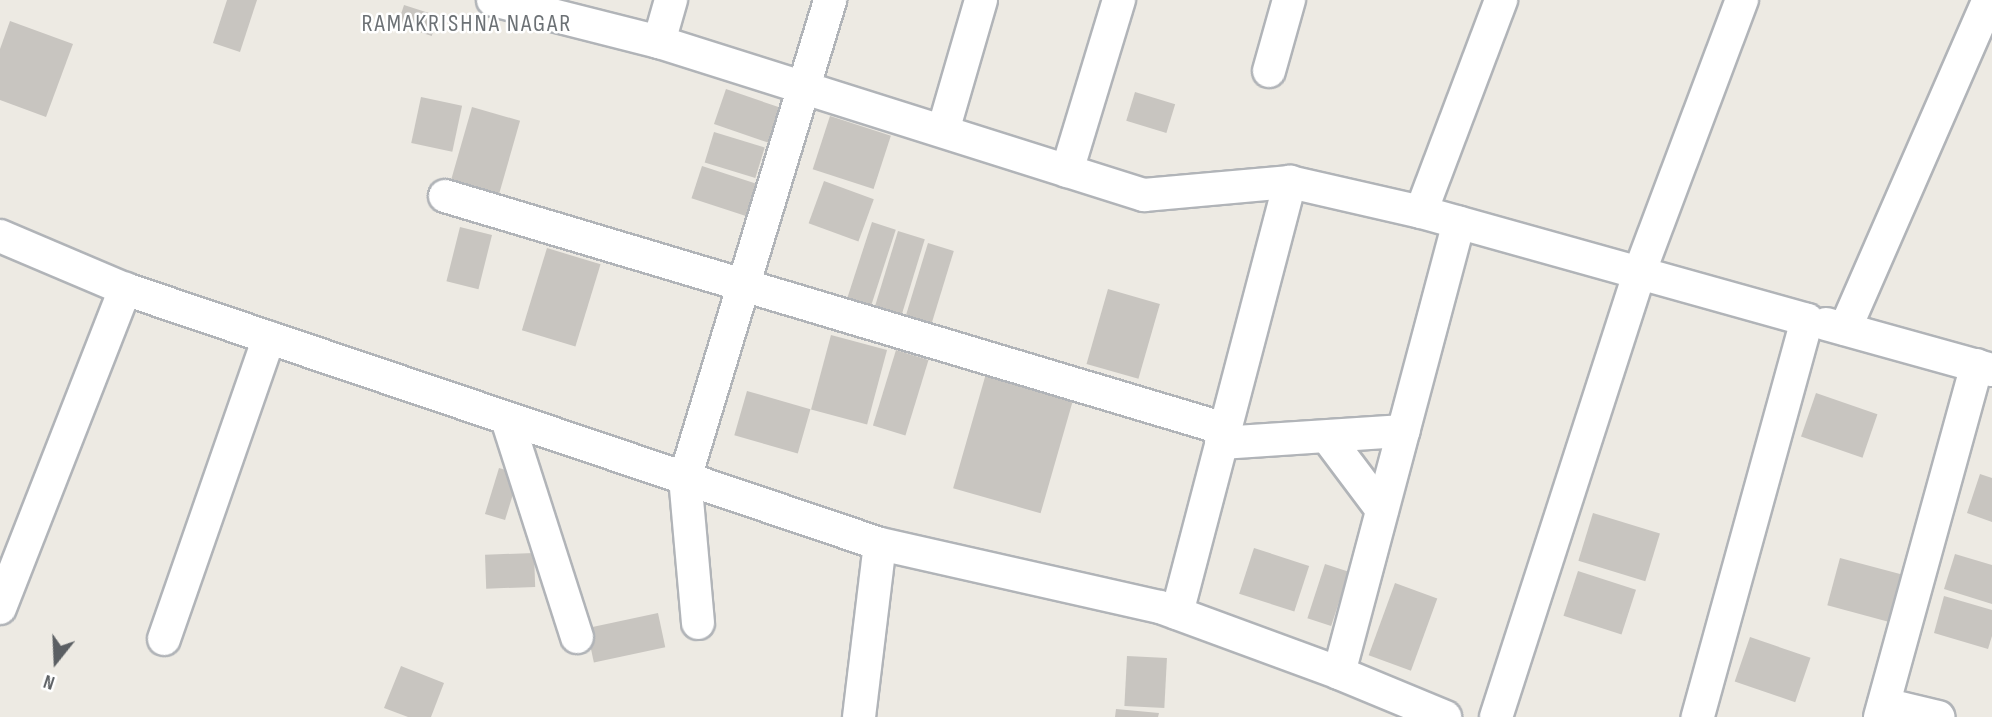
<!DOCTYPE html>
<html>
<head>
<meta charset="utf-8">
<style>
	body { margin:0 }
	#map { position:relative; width:1992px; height:717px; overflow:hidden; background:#edeae3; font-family:"Sofia Sans Condensed",sans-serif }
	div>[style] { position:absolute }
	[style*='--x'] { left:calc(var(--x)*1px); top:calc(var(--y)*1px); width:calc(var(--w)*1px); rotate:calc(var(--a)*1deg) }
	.building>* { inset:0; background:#c8c5c0; transform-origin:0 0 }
	.roads { filter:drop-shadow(2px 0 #b1b4b8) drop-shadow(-2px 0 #b1b4b8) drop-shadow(0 2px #b1b4b8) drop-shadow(0 -2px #b1b4b8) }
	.minor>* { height:32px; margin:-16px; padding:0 16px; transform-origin:16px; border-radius:16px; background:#fff }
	span { translate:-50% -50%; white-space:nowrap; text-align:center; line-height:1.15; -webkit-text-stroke:5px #fff; paint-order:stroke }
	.neighbourhood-label { font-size:24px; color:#6c7175; letter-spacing:2px }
	.north { position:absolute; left:21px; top:626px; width:70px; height:70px; -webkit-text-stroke:5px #fff; paint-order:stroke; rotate:198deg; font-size:19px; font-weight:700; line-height:28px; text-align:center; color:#5b5f63 }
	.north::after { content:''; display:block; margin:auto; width:24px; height:32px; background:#5b5f63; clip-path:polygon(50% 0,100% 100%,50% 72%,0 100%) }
</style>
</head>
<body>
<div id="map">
	<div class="building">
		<i style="clip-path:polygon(227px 0,257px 0,240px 52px,213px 43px)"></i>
		<i style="left:404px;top:5px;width:36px;height:21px;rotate:18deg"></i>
		<i style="clip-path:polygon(10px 21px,73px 44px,46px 117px,0 100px,0 49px)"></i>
		<i style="left:726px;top:89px;width:57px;height:37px;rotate:19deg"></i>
		<i style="left:1135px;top:92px;width:42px;height:30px;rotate:17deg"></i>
		<i style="left:421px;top:97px;width:42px;height:47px;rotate:12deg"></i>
		<i style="left:472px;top:107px;width:50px;height:78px;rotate:16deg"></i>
		<i style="left:830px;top:116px;width:64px;height:56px;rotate:18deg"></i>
		<i style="left:714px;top:132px;width:53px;height:32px;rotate:17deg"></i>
		<i style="left:702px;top:166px;width:62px;height:34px;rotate:18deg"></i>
		<i style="left:824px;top:181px;width:53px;height:45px;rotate:20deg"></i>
		<i style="left:872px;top:222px;width:25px;height:82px;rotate:18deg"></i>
		<i style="left:460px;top:227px;width:33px;height:56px;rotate:14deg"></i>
		<i style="left:898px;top:231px;width:28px;height:81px;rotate:17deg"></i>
		<i style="left:928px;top:243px;width:27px;height:77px;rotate:17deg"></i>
		<i style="left:547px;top:248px;width:56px;height:86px;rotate:17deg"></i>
		<i style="left:1108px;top:289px;width:54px;height:78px;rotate:16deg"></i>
		<i style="left:831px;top:335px;width:58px;height:77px;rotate:15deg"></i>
		<i style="left:896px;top:350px;width:34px;height:79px;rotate:17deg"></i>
		<i style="left:987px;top:370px;width:91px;height:123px;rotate:16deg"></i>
		<i style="left:747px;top:391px;width:66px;height:46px;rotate:16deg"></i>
		<i style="left:1816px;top:393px;width:65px;height:46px;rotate:19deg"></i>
		<i style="left:499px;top:468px;width:21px;height:48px;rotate:17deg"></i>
		<i style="clip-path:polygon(1980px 474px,1992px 478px,1992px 522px,1967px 513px)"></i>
		<i style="left:1593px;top:513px;width:70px;height:50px;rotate:17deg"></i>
		<i style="left:1254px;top:548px;width:58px;height:48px;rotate:18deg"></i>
		<i style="left:534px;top:553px;width:34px;height:49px;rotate:88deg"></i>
		<i style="clip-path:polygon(1955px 554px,1992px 565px,1992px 604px,1944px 589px)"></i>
		<i style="left:1840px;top:558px;width:68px;height:49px;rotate:15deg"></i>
		<i style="left:1325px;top:564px;width:25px;height:57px;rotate:18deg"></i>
		<i style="left:1578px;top:571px;width:61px;height:47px;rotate:18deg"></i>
		<i style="left:1395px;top:583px;width:45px;height:77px;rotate:20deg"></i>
		<i style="clip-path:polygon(1944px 596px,1992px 610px,1992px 636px,1988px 649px,1934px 633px)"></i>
		<i style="left:658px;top:613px;width:35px;height:73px;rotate:78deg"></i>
		<i style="left:1750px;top:637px;width:64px;height:47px;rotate:19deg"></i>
		<i style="left:1127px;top:656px;width:40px;height:50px;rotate:3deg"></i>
		<i style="clip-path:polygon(401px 666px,444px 683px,431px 717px,408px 717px,384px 708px)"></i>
		<i style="clip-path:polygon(1116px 709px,1159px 713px,1158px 717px,1115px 717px)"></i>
	</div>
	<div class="roads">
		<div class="minor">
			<i style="--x:493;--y:0;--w:171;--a:14.2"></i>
			<i style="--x:659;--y:42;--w:509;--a:17.51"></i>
			<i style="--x:1144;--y:195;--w:147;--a:-5.1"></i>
			<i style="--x:1290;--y:182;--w:134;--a:12.9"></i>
			<i style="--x:1421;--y:212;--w:401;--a:15.6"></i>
			<i style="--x:1807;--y:320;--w:412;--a:105.4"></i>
			<i style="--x:659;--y:42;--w:44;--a:-74.1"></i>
			<i style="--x:1269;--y:71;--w:74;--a:-74.3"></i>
			<i style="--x:943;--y:131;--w:136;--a:-73.8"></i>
			<i style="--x:1067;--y:171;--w:179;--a:-73.1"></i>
			<i style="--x:445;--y:196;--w:814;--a:16.63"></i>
			<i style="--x:1421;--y:212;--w:227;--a:-69.3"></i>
			<i style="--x:0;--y:236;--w:136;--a:23"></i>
			<i style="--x:125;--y:289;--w:797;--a:18.66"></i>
			<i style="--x:880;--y:544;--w:287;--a:12.7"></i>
			<i style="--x:1160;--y:607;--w:191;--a:20.2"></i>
			<i style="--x:1339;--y:673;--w:115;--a:22.5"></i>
			<i style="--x:1826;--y:324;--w:172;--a:15.5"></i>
			<i style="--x:1845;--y:329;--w:359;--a:-66.4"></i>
			<i style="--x:507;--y:419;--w:229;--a:72.2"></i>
			<i style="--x:1328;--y:438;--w:90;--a:53.1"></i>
			<i style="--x:1221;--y:443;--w:183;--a:-3.8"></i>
			<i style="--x:0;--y:608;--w:343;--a:-68.6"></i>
			<i style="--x:1177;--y:613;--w:446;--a:-75.3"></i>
			<i style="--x:698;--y:623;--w:146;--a:-95.1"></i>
			<i style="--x:685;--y:478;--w:500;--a:-73.1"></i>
			<i style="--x:164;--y:639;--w:319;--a:-70.8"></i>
			<i style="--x:1339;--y:673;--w:466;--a:-75.1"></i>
			<i style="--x:1884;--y:704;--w:56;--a:13.5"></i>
			<i style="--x:859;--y:717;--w:174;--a:-83.1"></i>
			<i style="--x:1496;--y:717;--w:469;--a:-72.1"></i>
			<i style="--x:1640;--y:271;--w:290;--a:-69.4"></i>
			<i style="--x:1880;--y:717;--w:365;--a:-74.6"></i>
		</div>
	</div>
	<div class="neighbourhood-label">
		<span style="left:467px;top:24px">RAMAKRISHNA NAGAR</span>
	</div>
	<div class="north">N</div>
</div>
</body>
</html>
